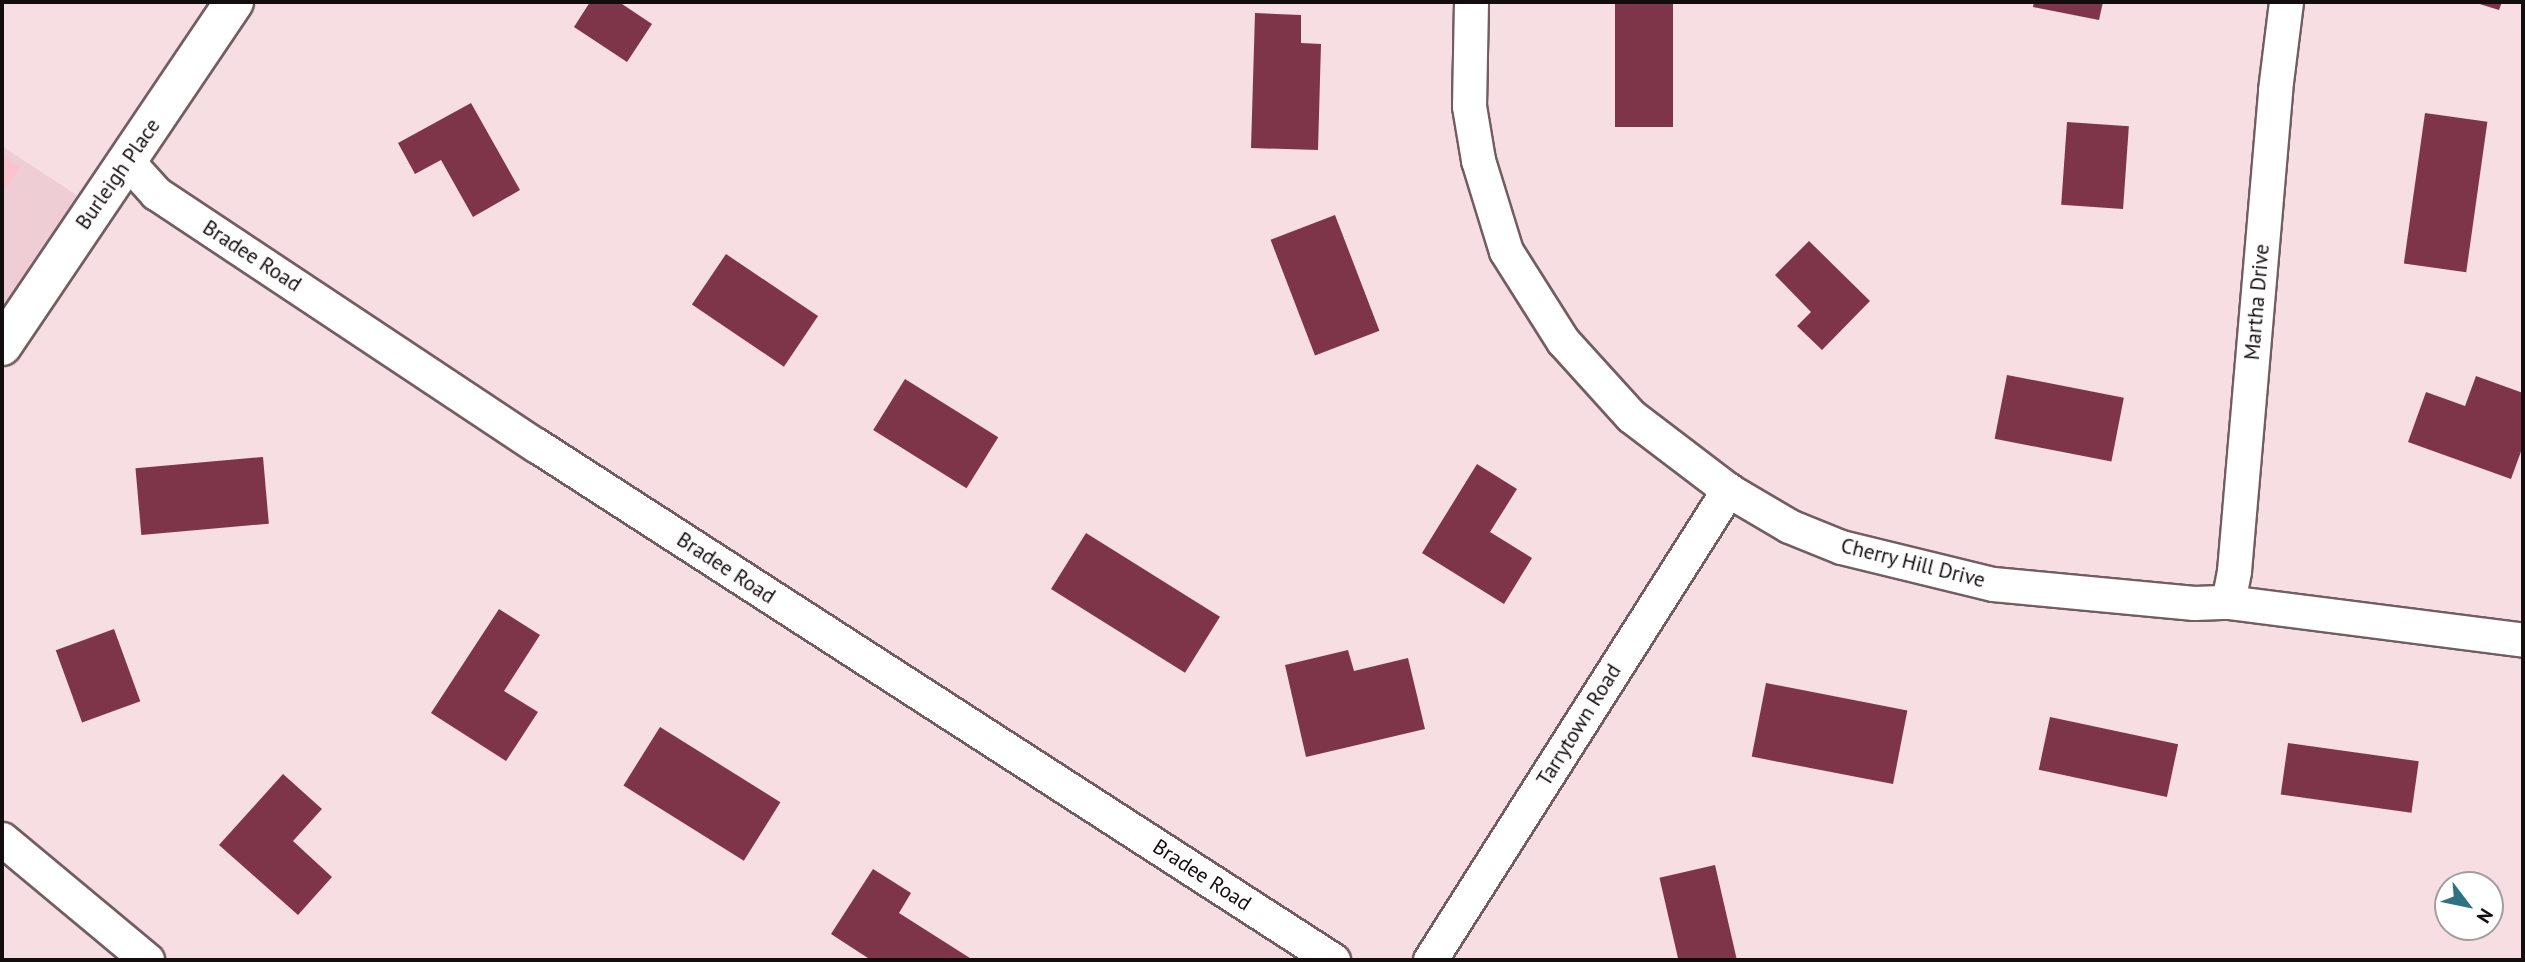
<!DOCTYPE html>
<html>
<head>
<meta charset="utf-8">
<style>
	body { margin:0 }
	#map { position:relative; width:2525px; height:962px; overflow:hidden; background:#f6dee2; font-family:"PT Sans",sans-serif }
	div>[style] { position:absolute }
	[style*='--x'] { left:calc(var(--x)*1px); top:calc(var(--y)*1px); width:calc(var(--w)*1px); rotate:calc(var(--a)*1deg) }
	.built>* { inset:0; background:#eeced4 }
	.green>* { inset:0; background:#fdc2cd }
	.building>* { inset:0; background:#7f3549; transform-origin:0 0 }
	.roads { filter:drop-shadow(2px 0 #725e62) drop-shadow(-2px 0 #725e62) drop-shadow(0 2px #725e62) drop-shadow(0 -2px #725e62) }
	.minor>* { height:33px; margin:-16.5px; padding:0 16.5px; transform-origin:16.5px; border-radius:16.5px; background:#fff }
	.tertiary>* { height:38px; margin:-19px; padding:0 19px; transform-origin:19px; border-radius:19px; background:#fff }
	span { translate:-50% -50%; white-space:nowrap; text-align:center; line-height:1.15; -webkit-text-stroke:7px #fff; paint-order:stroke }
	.street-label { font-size:21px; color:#140d0e }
	.frame { position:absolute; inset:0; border:4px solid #140d0e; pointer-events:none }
	.north { position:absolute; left:2434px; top:871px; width:70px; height:70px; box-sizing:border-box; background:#fff; border:2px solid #a19e9f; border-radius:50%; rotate:122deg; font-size:19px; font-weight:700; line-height:28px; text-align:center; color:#140d0e }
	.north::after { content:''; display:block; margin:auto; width:24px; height:32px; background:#2f7383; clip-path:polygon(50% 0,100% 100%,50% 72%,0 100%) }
</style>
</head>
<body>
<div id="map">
	<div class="built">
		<i style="clip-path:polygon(2px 146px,84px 200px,2px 320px)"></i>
	</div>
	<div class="green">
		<i style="clip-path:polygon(2px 155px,20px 168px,2px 193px)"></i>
	</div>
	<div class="building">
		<i style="clip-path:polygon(590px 2px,619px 2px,652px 24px,627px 62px,574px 27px)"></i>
		<i style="left:1615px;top:2px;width:58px;height:125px"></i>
		<i style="clip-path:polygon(2034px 2px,2103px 2px,2099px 20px,2033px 7px)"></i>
		<i style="clip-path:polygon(2473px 2px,2502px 2px,2499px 10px)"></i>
		<i style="clip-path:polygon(1255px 13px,1301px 15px,1301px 43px,1321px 44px,1318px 150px,1251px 148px)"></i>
		<i style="clip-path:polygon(471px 103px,520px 190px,473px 217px,441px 160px,415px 174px,398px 143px)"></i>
		<i style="left:2425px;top:113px;width:63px;height:152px;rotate:8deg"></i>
		<i style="left:2067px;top:122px;width:62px;height:83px;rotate:4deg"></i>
		<i style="left:1335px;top:215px;width:124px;height:69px;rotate:69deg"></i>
		<i style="clip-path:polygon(1809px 241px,1870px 301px,1822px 350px,1797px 326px,1811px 312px,1775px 275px)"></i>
		<i style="left:726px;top:254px;width:111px;height:61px;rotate:34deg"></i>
		<i style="left:2007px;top:375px;width:119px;height:65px;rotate:11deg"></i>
		<i style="clip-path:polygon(2476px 376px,2523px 393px,2523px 446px,2511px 479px,2408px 442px,2426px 392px,2465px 406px)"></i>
		<i style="left:905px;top:379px;width:110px;height:60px;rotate:32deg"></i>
		<i style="left:263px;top:457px;width:67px;height:128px;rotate:85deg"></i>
		<i style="clip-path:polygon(1477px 464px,1517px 489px,1490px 532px,1532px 558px,1504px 604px,1422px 553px)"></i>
		<i style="left:1086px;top:533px;width:158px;height:66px;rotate:32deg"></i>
		<i style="clip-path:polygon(499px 609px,540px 635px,504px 691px,538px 712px,506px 761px,431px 713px)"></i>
		<i style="left:114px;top:629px;width:77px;height:62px;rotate:70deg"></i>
		<i style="clip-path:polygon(1348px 650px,1354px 671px,1408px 658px,1425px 729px,1306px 757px,1285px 665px)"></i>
		<i style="left:1766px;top:683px;width:144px;height:75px;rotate:11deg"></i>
		<i style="left:2050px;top:717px;width:131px;height:54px;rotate:12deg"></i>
		<i style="left:660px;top:727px;width:142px;height:69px;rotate:32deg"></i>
		<i style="left:2288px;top:743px;width:132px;height:52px;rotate:8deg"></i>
		<i style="clip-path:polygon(283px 774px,322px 809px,293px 841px,332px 877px,298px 915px,219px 845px)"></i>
		<i style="left:1715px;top:865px;width:98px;height:57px;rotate:77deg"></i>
		<i style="clip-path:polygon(873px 869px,911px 893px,899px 913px,973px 960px,871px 960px,831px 934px)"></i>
	</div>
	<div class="roads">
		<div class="minor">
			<i style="--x:1471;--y:2;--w:104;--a:91.1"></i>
			<i style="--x:1469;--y:106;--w:55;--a:80.5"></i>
			<i style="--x:1478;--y:160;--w:95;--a:72.9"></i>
			<i style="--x:1506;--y:251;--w:107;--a:57.7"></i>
			<i style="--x:1563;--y:341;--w:101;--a:47.8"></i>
			<i style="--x:1631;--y:416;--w:122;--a:37.3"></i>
			<i style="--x:1728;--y:490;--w:71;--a:30.5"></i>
			<i style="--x:1789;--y:526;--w:56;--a:22"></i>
			<i style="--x:1841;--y:547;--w:156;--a:13.7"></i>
			<i style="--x:1993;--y:584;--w:202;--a:5.4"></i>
			<i style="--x:2194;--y:603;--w:34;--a:-2"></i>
			<i style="--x:2228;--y:602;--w:297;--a:7.3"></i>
			<i style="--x:128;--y:162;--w:42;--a:47.9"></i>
			<i style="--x:156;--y:193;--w:456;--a:33.6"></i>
			<i style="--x:536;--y:445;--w:949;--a:32.87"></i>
			<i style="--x:2228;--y:602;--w:32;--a:-79"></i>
			<i style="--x:2234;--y:571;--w:483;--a:-85.1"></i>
			<i style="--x:2275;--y:90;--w:89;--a:-82.9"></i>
			<i style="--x:2;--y:839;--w:189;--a:39.8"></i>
			<i style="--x:1430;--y:960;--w:557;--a:-57.62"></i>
		</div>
		<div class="tertiary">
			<i style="--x:2;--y:346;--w:415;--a:-56"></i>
		</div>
	</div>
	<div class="street-label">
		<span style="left:118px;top:174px;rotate:-55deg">Burleigh Place</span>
		<span style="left:252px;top:256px;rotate:33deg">Bradee Road</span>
		<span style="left:2257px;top:302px;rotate:-85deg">Martha Drive</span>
		<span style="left:1913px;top:563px;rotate:14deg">Cherry Hill Drive</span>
		<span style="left:726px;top:568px;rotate:33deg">Bradee Road</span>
		<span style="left:1579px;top:725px;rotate:-58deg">Tarrytown Road</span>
		<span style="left:1202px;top:875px;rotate:33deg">Bradee Road</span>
	</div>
	<div class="frame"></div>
	<div class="north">N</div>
</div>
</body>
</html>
